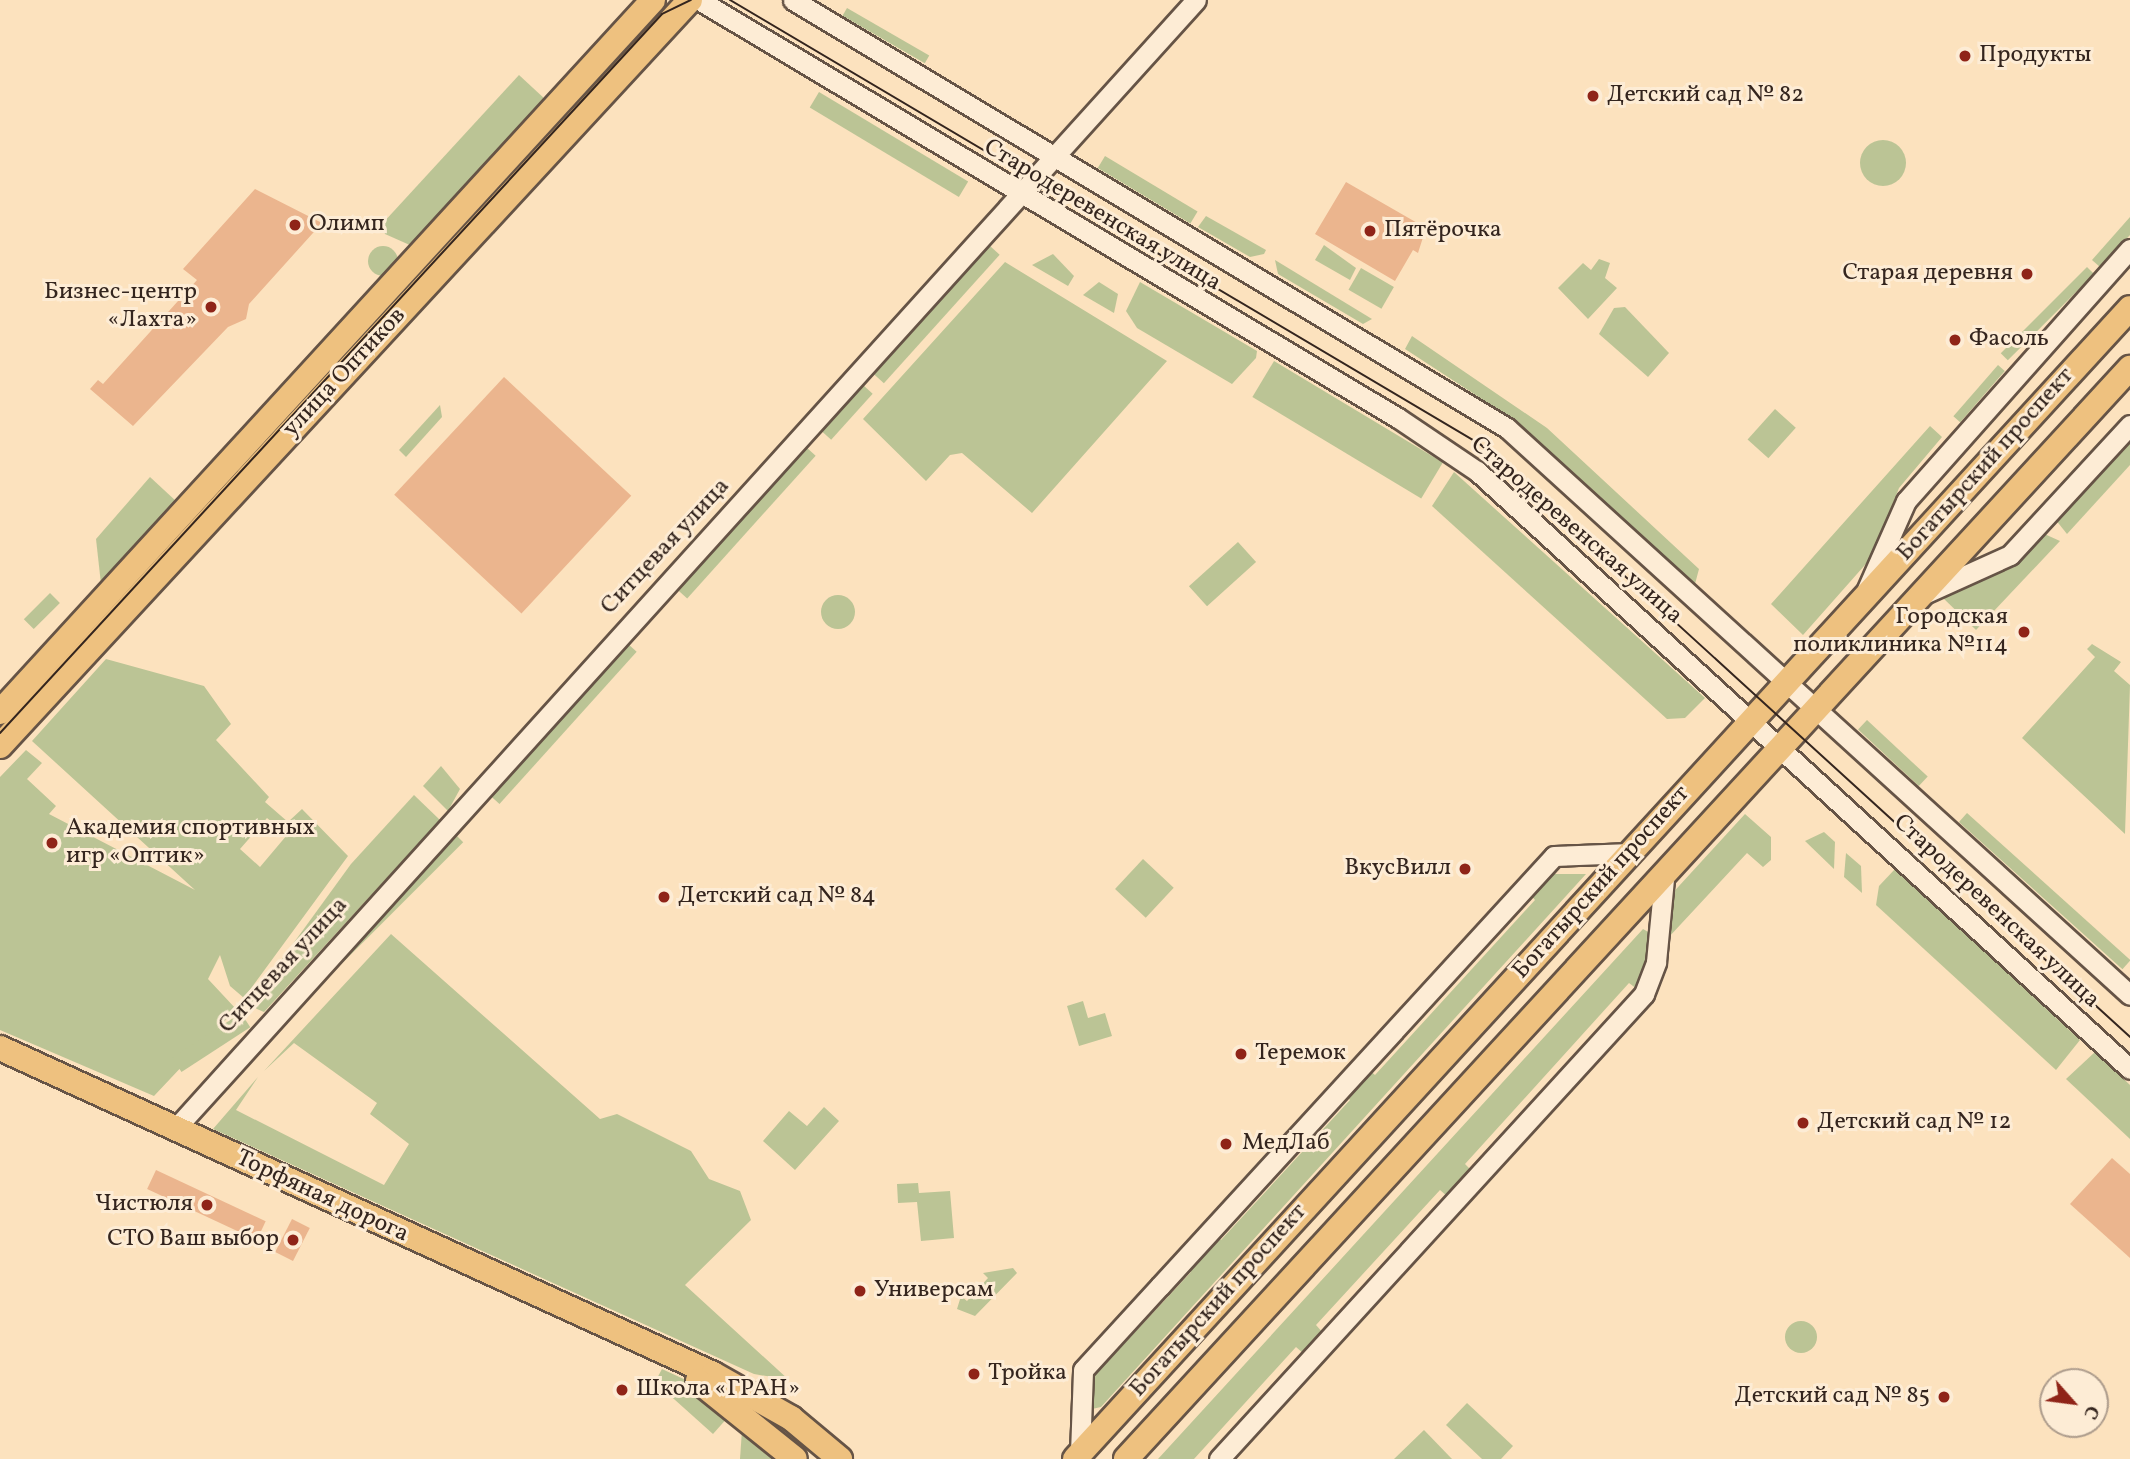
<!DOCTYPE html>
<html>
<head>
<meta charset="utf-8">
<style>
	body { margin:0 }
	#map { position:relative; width:2130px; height:1459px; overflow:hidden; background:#fce2be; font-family:Vollkorn,serif }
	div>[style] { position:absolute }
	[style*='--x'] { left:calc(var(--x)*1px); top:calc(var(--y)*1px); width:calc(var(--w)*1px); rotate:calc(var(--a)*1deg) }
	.green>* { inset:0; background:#bbc495; transform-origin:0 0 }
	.round { border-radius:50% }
	.building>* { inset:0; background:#ebb58e; transform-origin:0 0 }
	.roads { filter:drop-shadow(2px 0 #665446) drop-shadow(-2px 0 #665446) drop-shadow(0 2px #665446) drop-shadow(0 -2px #665446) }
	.minor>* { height:19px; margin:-9.5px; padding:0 9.5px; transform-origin:9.5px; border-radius:9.5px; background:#fdecd5 }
	.major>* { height:24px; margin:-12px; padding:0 12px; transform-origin:12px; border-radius:12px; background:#eec17f }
	.tram>* { height:2px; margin:-1px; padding:0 1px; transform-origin:1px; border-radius:1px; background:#34251e }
	.dots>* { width:19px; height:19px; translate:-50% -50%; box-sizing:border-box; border:4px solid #fdecd5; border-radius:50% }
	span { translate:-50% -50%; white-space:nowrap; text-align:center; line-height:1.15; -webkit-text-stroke:6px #fdecd5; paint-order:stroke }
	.poi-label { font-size:24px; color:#34251e }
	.left { translate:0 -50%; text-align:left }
	.right { translate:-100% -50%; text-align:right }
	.street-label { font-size:24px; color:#34251e }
	.north { position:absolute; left:2039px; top:1368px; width:70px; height:70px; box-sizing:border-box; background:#fdecd5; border:2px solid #ad9c8c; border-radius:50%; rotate:118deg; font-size:19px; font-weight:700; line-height:28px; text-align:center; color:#34251e }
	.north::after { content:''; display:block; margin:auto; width:24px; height:32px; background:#8f2418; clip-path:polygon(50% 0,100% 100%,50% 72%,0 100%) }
</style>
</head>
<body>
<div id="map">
	<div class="green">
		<i style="left:847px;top:8px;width:95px;height:9px;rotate:30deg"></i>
		<i style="clip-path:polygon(519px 75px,546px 100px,412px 246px,385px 234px,382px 224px)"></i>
		<i style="left:819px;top:92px;width:174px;height:18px;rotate:31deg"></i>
		<i class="round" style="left:1860px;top:140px;width:46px;height:46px"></i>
		<i style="left:1105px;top:156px;width:108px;height:14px;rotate:31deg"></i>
		<i style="clip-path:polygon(1206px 216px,1266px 250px,1264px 254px,1250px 257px,1198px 227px)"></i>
		<i style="clip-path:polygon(2130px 217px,2130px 235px,2100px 267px,2092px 260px)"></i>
		<i style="clip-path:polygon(1324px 245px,1356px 268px,1350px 280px,1315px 260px)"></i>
		<i style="left:990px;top:246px;width:13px;height:173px;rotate:42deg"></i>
		<i class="round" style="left:368px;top:246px;width:30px;height:30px"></i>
		<i style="clip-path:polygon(1053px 254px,1074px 276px,1068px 286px,1032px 265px)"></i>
		<i style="clip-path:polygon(1599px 259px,1610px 263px,1605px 278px,1617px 288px,1588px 319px,1558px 288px,1583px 263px,1591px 270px)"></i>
		<i style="clip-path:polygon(1275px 260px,1372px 319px,1363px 324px,1278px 274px)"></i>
		<i style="clip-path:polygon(1005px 262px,1167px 361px,1032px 513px,962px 453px,950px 455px,926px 481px,863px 419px)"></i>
		<i style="left:2087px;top:267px;width:10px;height:122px;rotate:45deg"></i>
		<i style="left:1361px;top:268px;width:38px;height:25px;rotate:30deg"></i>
		<i style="clip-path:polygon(1099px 282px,1118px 294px,1114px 313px,1083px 295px)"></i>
		<i style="clip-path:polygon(1140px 282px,1257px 351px,1256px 358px,1232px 384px,1137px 328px,1126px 311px)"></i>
		<i style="clip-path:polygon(1625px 307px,1669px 353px,1648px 377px,1599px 334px,1614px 308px)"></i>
		<i style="clip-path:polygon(1412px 336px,1547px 428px,1699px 569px,1695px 584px,1514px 420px,1405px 349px)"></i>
		<i style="left:1274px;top:361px;width:197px;height:42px;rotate:31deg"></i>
		<i style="left:1998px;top:365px;width:9px;height:68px;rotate:41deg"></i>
		<i style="left:863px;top:385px;width:13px;height:62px;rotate:42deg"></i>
		<i style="clip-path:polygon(440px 405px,442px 417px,406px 457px,399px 450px)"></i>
		<i style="left:1775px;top:409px;width:28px;height:41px;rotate:42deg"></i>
		<i style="clip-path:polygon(1930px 426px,1942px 437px,1899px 488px,1872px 557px,1803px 635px,1771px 604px)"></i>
		<i style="clip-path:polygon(2130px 430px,2130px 465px,2067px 534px,2055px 519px)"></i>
		<i style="left:806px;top:447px;width:13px;height:192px;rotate:42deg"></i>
		<i style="clip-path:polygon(1454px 472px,1705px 698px,1685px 718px,1667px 719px,1432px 506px)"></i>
		<i style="clip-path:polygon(150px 477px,177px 502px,101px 584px,96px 539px)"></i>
		<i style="clip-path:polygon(2040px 532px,2060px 541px,1976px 630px,1941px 596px)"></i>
		<i style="left:1238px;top:542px;width:27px;height:66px;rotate:48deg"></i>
		<i style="left:50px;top:593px;width:14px;height:37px;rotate:45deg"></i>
		<i class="round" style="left:821px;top:595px;width:34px;height:34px"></i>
		<i style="left:627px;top:643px;width:13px;height:205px;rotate:42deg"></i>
		<i style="clip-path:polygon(2092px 644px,2121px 662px,2114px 671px,2130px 685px,2125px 834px,2022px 738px,2095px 657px,2087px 649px)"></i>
		<i style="clip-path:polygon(evenodd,106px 659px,204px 686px,231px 724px,216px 740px,269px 797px,265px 802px,288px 822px,302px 809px,348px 856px,244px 998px,230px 986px,220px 955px,208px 979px,236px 1009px,154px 1096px,0 1030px,0 777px,26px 750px,42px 763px,27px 779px,56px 806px,49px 814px,195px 890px,32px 741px,106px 659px,267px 818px,287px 835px,260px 867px,240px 849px,267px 818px)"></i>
		<i style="left:1867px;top:720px;width:83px;height:13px;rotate:43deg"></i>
		<i style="clip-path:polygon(441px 766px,460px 789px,448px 811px,423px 786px)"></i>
		<i style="clip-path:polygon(414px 795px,440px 820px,264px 1012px,257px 1009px,250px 1003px,351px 864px)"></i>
		<i style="left:1967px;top:813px;width:220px;height:12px;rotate:42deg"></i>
		<i style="clip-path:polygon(1745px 814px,1771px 837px,1771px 860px,1763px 867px,1747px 853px,1668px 938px,1666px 955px,1668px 898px)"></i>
		<i style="clip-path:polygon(1824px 832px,1835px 842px,1834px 869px,1805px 841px)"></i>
		<i style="left:454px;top:833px;width:13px;height:301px;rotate:45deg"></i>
		<i style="clip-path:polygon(1846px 853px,1861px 866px,1862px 893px,1844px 877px)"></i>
		<i style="left:1143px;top:859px;width:42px;height:41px;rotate:43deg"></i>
		<i style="clip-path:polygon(1895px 869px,2080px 1040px,2056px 1070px,1876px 905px,1879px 886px)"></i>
		<i style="clip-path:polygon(1551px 874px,1586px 874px,1101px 1407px,1092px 1409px,1089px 1377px,1104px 1354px,1110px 1359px,1191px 1272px,1186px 1266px,1214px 1234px,1221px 1240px,1350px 1100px,1344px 1094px,1368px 1069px,1375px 1075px,1535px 900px,1529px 893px)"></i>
		<i style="clip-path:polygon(1643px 929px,1650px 933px,1648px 975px,1637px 989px,1629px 983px,1465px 1164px,1472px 1171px,1448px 1197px,1440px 1190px,1316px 1325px,1323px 1333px,1304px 1354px,1296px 1347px,1194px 1459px,1158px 1459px)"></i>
		<i style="clip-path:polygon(391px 934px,600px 1119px,617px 1114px,691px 1151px,709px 1179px,740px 1191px,751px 1220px,685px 1285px,789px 1380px,754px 1374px,213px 1129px,258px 1077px,236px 1110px,384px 1185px,409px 1144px,370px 1114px,377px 1103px,294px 1043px,264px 1071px)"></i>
		<i style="clip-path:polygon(1083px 1001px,1088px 1018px,1105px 1013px,1112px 1036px,1079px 1046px,1067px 1006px)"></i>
		<i style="left:241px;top:1013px;width:17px;height:82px;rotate:57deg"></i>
		<i style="clip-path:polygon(2095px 1052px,2130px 1085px,2130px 1139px,2066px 1079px)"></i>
		<i style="clip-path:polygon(824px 1107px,839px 1121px,795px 1170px,763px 1141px,789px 1111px,807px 1126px)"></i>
		<i style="clip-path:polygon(918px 1183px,919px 1193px,950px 1191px,954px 1238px,921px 1241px,917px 1202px,898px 1203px,897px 1184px)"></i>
		<i style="clip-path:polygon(1013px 1268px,1017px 1273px,975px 1316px,957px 1309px,961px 1296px,967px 1301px,988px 1278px,983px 1273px)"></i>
		<i class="round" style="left:1785px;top:1321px;width:32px;height:32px"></i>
		<i style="clip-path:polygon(662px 1369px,688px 1381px,729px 1416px,713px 1434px,655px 1382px)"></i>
		<i style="clip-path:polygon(1467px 1403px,1513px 1446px,1501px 1459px,1482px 1459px,1446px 1425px)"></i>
		<i style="clip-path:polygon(742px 1430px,784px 1459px,740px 1459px)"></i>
		<i style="clip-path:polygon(1424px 1430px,1452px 1459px,1394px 1459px)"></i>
	</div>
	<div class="building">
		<i style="clip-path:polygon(1346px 182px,1426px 228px,1418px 253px,1413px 250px,1395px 281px,1315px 234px)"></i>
		<i style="clip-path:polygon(255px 189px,322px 223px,249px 304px,246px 319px,228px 327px,133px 426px,90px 389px,98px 380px,103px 384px,197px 280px,183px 269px)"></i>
		<i style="left:504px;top:377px;width:174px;height:161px;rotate:43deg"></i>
		<i style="clip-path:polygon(2112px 1158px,2130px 1174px,2130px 1258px,2070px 1204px)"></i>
		<i style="left:156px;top:1170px;width:121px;height:21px;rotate:25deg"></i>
		<i style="left:292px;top:1219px;width:20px;height:37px;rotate:27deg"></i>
	</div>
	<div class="roads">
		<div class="minor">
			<i style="--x:699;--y:0;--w:814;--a:30.88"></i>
			<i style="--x:1398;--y:418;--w:95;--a:33.9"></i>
			<i style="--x:1477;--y:471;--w:885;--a:42.48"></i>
			<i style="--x:793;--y:0;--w:832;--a:30.94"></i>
			<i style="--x:1507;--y:428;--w:842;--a:42.31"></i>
			<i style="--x:1867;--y:589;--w:96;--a:-66.1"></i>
			<i style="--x:1906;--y:501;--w:337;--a:-48.4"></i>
			<i style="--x:1926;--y:593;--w:92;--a:-24.3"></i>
			<i style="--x:2010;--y:555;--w:177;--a:-47.3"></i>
			<i style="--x:175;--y:1129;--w:1522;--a:-47.88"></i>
			<i style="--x:1080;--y:1453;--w:83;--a:-87.9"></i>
			<i style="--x:1083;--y:1370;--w:114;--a:-47.5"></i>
			<i style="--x:1160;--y:1286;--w:583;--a:-47.5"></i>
			<i style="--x:1554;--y:856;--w:76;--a:-2.3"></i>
			<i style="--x:1219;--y:1459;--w:630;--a:-47.57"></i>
			<i style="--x:1644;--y:994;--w:34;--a:-69"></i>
			<i style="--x:1656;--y:962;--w:83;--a:-84.5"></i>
		</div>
		<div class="major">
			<i style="--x:0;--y:712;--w:966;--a:-47.47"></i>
			<i style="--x:0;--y:746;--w:1016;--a:-47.23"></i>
			<i style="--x:0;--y:1048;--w:784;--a:24.57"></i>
			<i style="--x:713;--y:1374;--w:90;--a:29.4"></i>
			<i style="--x:791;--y:1418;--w:64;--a:39.9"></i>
			<i style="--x:698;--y:1381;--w:124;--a:38.8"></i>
			<i style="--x:1075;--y:1459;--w:1561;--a:-47.49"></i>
			<i style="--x:1126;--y:1459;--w:1483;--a:-47.38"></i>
		</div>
	</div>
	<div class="tram">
		<i style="--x:730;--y:0;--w:872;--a:30.63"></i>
		<i style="--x:1480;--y:444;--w:880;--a:42.37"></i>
		<i style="--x:0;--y:733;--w:977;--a:-47.36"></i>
		<i style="--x:662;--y:14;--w:32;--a:-26"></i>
	</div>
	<div class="dots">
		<i style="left:1965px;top:56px;background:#8f2418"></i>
		<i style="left:1593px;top:96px;background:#8f2418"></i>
		<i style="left:295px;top:225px;background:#8f2418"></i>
		<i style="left:1370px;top:231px;background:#8f2418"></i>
		<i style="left:2027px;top:274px;background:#8f2418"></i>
		<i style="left:211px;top:307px;background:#8f2418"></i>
		<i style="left:1955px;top:340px;background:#8f2418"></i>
		<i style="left:2024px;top:632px;background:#8f2418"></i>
		<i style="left:52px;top:843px;background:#8f2418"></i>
		<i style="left:1465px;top:869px;background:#8f2418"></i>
		<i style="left:664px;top:897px;background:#8f2418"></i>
		<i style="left:1241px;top:1054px;background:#8f2418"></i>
		<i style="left:1803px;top:1123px;background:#8f2418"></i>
		<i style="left:1226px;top:1144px;background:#8f2418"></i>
		<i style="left:207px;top:1205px;background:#8f2418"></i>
		<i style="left:293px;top:1240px;background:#8f2418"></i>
		<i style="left:860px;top:1291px;background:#8f2418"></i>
		<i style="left:974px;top:1374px;background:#8f2418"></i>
		<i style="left:622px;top:1390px;background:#8f2418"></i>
		<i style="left:1944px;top:1397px;background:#8f2418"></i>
	</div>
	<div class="poi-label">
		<span class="left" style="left:1979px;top:56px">Продукты</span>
		<span class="left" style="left:1607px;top:96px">Детский сад № 82</span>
		<span class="left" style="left:309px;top:225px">Олимп</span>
		<span class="left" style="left:1384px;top:231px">Пятёрочка</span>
		<span class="right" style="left:2013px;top:274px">Старая деревня</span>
		<span class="right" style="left:197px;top:307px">Бизнес-центр<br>«Лахта»</span>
		<span class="left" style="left:1969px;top:340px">Фасоль</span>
		<span class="right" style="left:2008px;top:632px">Городская<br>поликлиника №114</span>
		<span class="left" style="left:66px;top:843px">Академия спортивных<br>игр «Оптик»</span>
		<span class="right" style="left:1451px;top:869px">ВкусВилл</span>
		<span class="left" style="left:678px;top:897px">Детский сад № 84</span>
		<span class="left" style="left:1255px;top:1054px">Теремок</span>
		<span class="left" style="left:1817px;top:1123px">Детский сад № 12</span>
		<span class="left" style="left:1242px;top:1144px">МедЛаб</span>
		<span class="right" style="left:193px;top:1205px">Чистюля</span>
		<span class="right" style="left:279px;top:1240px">СТО Ваш выбор</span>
		<span class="left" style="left:874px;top:1291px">Универсам</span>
		<span class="left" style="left:988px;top:1374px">Тройка</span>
		<span class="left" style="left:636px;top:1390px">Школа «ГРАН»</span>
		<span class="right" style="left:1930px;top:1397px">Детский сад № 85</span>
	</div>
	<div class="street-label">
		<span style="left:1102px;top:216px;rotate:31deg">Стародеревенская улица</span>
		<span style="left:345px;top:373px;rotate:-47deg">улица Оптиков</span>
		<span style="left:1986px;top:465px;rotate:-48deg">Богатырский проспект</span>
		<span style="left:1576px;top:531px;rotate:41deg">Стародеревенская улица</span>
		<span style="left:666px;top:547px;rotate:-47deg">Ситцевая улица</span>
		<span style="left:1602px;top:883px;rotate:-48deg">Богатырский проспект</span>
		<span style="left:1996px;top:912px;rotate:43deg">Стародеревенская улица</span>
		<span style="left:284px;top:966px;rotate:-47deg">Ситцевая улица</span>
		<span style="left:322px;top:1197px;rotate:25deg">Торфяная дорога</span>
		<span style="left:1219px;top:1301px;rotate:-48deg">Богатырский проспект</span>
	</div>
	<div class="north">С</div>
</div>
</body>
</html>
